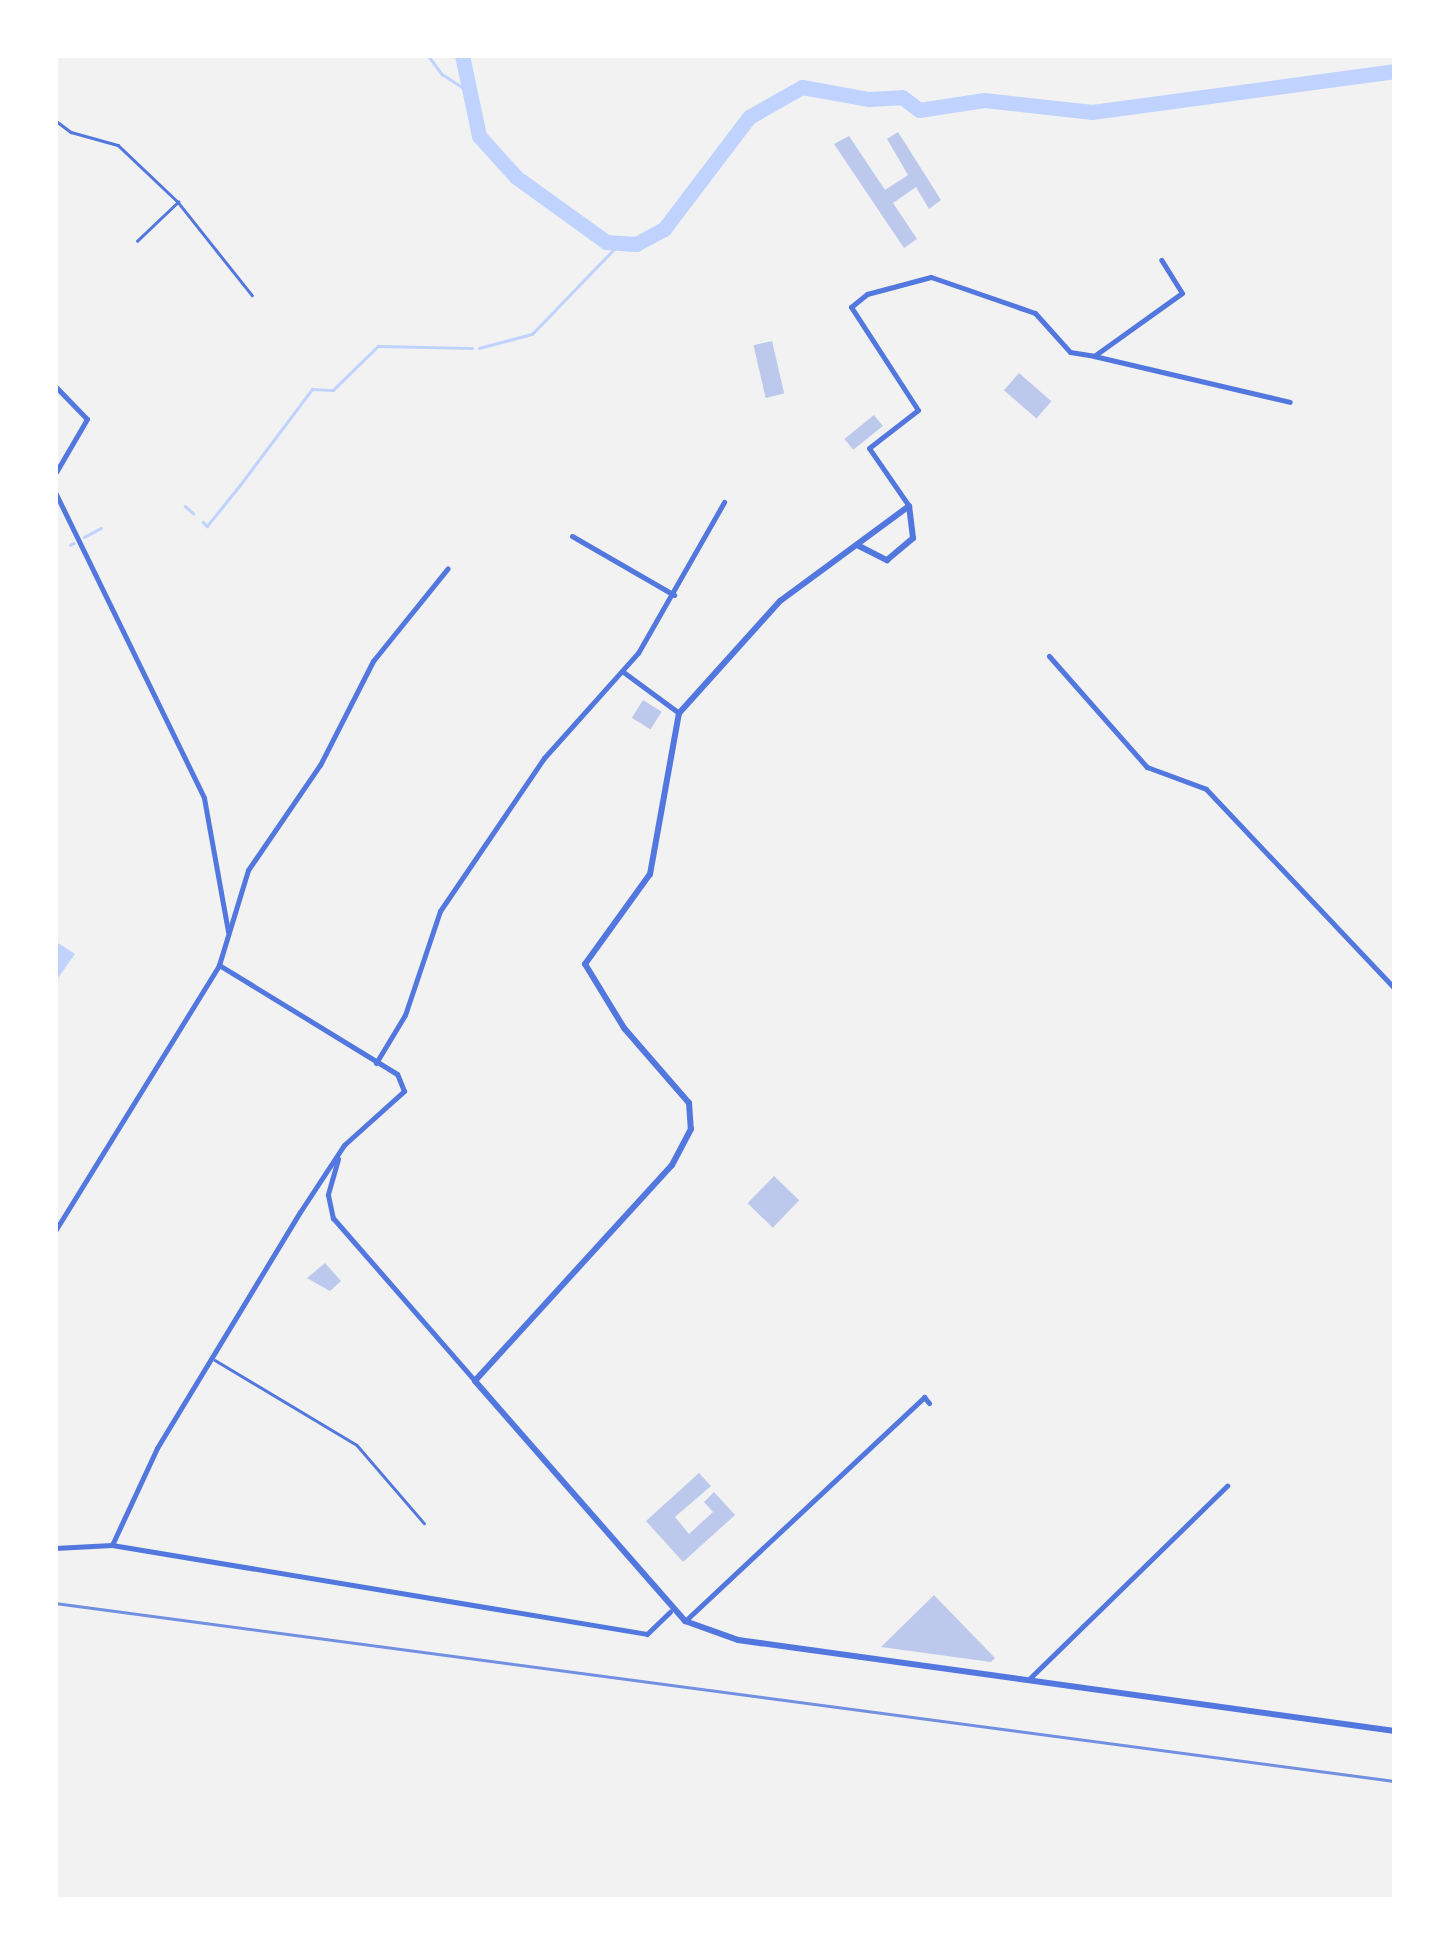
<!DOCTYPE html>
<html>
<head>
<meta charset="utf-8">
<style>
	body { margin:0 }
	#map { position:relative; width:1450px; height:1955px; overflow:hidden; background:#f2f2f2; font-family:Lora,serif }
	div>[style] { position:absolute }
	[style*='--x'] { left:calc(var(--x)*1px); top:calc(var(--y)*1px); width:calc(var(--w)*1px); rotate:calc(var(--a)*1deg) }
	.water>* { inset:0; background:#bfd3fe }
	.stream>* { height:2.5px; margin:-1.25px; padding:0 1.25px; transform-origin:1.25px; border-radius:1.25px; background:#bfd3fe }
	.river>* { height:15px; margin:-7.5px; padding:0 7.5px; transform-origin:7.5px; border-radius:7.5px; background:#bfd3fe }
	.building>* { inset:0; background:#bdc9ec; transform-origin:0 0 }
	.service>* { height:2.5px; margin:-1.25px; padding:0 1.25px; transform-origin:1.25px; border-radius:1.25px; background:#5277de }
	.minor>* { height:5px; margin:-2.5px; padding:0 2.5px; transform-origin:2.5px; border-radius:2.5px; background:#5277de }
	.tertiary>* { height:6px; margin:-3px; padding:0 3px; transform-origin:3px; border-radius:3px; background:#5277de }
	.rail>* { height:2.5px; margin:-1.25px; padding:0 1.25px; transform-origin:1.25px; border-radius:1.25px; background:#7290e2 }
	span { translate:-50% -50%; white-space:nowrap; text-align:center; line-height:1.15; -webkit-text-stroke:8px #fff; paint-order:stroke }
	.frame { position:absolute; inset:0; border:58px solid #fff; pointer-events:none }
</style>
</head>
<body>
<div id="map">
	<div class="water">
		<i style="clip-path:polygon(58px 943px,75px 954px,55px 982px,55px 945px)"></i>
	</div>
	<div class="stream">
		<i style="--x:428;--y:55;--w:24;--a:54"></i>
		<i style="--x:442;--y:74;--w:31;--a:33"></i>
		<i style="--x:479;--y:348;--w:55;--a:-14.8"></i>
		<i style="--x:532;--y:334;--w:127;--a:-46"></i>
		<i style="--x:185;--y:506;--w:11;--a:41"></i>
		<i style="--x:203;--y:522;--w:6;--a:45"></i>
		<i style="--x:207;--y:526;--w:53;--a:-51.2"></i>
		<i style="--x:240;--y:485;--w:120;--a:-53.1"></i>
		<i style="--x:312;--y:389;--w:21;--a:3"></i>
		<i style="--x:333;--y:390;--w:63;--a:-44.4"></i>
		<i style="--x:378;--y:346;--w:94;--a:1.2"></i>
		<i style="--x:84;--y:537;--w:19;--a:-28"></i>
		<i style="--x:70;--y:545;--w:4;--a:-27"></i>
	</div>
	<div class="river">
		<i style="--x:462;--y:55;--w:83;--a:78.1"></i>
		<i style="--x:479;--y:136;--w:55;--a:47.9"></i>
		<i style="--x:516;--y:177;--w:111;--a:35.8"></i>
		<i style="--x:606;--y:242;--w:30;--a:4"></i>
		<i style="--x:636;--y:244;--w:32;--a:-28"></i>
		<i style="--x:664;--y:229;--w:141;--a:-52.8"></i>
		<i style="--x:749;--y:117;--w:61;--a:-29.5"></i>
		<i style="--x:802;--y:87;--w:68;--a:10.2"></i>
		<i style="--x:869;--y:99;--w:33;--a:-3"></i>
		<i style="--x:902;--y:97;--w:21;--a:37"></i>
		<i style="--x:919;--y:110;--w:66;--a:-8.7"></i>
		<i style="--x:984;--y:100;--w:109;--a:6.3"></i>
		<i style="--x:1092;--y:112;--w:306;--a:-7.7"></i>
	</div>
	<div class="building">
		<i style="clip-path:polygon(898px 132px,941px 200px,929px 209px,916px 187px,893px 203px,917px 239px,904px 248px,834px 144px,849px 136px,885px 190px,908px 175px,887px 139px)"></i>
		<i style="left:772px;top:341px;width:54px;height:19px;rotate:77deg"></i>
		<i style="left:1019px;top:373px;width:43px;height:23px;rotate:41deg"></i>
		<i style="left:874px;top:415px;width:14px;height:38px;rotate:51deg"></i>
		<i style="left:643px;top:700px;width:22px;height:21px;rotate:32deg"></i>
		<i style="left:774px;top:1176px;width:35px;height:38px;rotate:44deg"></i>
		<i style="clip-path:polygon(325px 1263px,341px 1281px,330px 1291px,307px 1278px)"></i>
		<i style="clip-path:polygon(699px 1473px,711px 1486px,675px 1517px,689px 1534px,713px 1512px,704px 1502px,714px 1492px,735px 1515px,683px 1562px,646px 1521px)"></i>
		<i style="clip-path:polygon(934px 1595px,995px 1658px,991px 1662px,881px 1647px)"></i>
	</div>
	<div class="service">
		<i style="--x:55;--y:120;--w:20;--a:37"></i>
		<i style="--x:71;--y:132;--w:49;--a:15.5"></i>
		<i style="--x:118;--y:145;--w:81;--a:43.5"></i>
		<i style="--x:137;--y:241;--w:57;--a:-43.6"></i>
		<i style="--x:178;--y:202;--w:119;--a:51.5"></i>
		<i style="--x:215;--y:1360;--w:165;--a:30.9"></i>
		<i style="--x:357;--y:1445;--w:103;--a:49.3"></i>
	</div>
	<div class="minor">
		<i style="--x:1094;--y:356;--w:201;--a:13.2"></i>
		<i style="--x:55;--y:386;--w:46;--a:45.9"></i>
		<i style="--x:87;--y:419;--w:64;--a:120.2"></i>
		<i style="--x:55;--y:492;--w:340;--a:64"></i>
		<i style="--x:204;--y:798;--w:136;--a:79.8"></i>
		<i style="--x:909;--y:506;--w:70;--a:-124.6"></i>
		<i style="--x:869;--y:448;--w:62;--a:-37.8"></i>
		<i style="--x:918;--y:410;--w:123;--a:-123"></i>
		<i style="--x:851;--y:307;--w:21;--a:-39"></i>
		<i style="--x:867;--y:294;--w:66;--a:-14.9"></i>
		<i style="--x:931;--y:277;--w:110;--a:19.1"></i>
		<i style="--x:1035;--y:313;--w:52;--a:48.1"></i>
		<i style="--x:1070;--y:352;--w:24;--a:9"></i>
		<i style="--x:1094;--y:356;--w:108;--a:-35.6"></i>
		<i style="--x:1182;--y:293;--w:39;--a:-122"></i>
		<i style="--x:572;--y:536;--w:118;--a:30"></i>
		<i style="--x:1049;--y:656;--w:148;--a:48.6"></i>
		<i style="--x:1147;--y:767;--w:63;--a:20.4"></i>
		<i style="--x:1206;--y:789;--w:275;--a:46.6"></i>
		<i style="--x:622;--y:671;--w:71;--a:36.4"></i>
		<i style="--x:376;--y:1063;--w:56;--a:-58.9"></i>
		<i style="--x:405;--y:1015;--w:110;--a:-71.4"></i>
		<i style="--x:440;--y:911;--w:185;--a:-55.8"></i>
		<i style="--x:544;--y:758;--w:141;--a:-48.2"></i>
		<i style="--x:638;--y:653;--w:174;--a:-60.3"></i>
		<i style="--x:338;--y:1159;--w:37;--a:106"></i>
		<i style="--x:328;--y:1195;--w:24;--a:78"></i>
		<i style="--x:333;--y:1218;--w:216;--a:48.9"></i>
		<i style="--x:55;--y:1231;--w:312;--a:-58.3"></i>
		<i style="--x:219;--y:965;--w:99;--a:-73"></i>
		<i style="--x:248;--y:870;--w:127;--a:-55.6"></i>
		<i style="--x:320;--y:765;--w:117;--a:-63"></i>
		<i style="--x:373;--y:661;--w:119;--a:-51.1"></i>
		<i style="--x:112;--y:1545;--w:107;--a:-65.1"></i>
		<i style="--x:157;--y:1448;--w:276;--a:-58.8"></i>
		<i style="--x:300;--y:1212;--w:80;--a:-56.7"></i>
		<i style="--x:344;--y:1145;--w:81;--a:-42"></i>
		<i style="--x:404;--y:1091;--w:18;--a:-112"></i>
		<i style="--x:397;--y:1074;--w:209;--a:-148.5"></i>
		<i style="--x:55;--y:1548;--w:57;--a:-3"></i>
		<i style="--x:112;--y:1545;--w:542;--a:9.44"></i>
		<i style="--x:647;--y:1634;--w:32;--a:-44"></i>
		<i style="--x:685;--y:1621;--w:328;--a:-43.1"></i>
		<i style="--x:924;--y:1397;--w:8;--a:50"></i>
		<i style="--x:1029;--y:1679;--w:277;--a:-44.3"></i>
	</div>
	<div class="tertiary">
		<i style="--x:857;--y:545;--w:34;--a:27"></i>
		<i style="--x:887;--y:560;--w:34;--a:-40"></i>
		<i style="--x:913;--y:538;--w:32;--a:-97"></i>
		<i style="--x:909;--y:506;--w:160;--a:143.6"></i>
		<i style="--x:780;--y:601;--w:151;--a:132"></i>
		<i style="--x:679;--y:713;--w:164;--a:100.2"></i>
		<i style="--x:650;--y:874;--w:111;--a:125.8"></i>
		<i style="--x:585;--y:964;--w:75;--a:58.6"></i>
		<i style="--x:624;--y:1028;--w:99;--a:49.1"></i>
		<i style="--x:689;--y:1103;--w:26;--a:86"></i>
		<i style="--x:691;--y:1129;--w:41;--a:117.8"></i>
		<i style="--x:672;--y:1165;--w:292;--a:132.4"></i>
		<i style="--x:475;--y:1381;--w:319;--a:48.8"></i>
		<i style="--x:685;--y:1621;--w:56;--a:19.7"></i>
		<i style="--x:738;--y:1640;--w:663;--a:7.89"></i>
	</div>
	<div class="rail">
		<i style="--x:55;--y:1603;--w:1352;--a:7.57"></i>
	</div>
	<div class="frame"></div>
</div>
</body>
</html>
